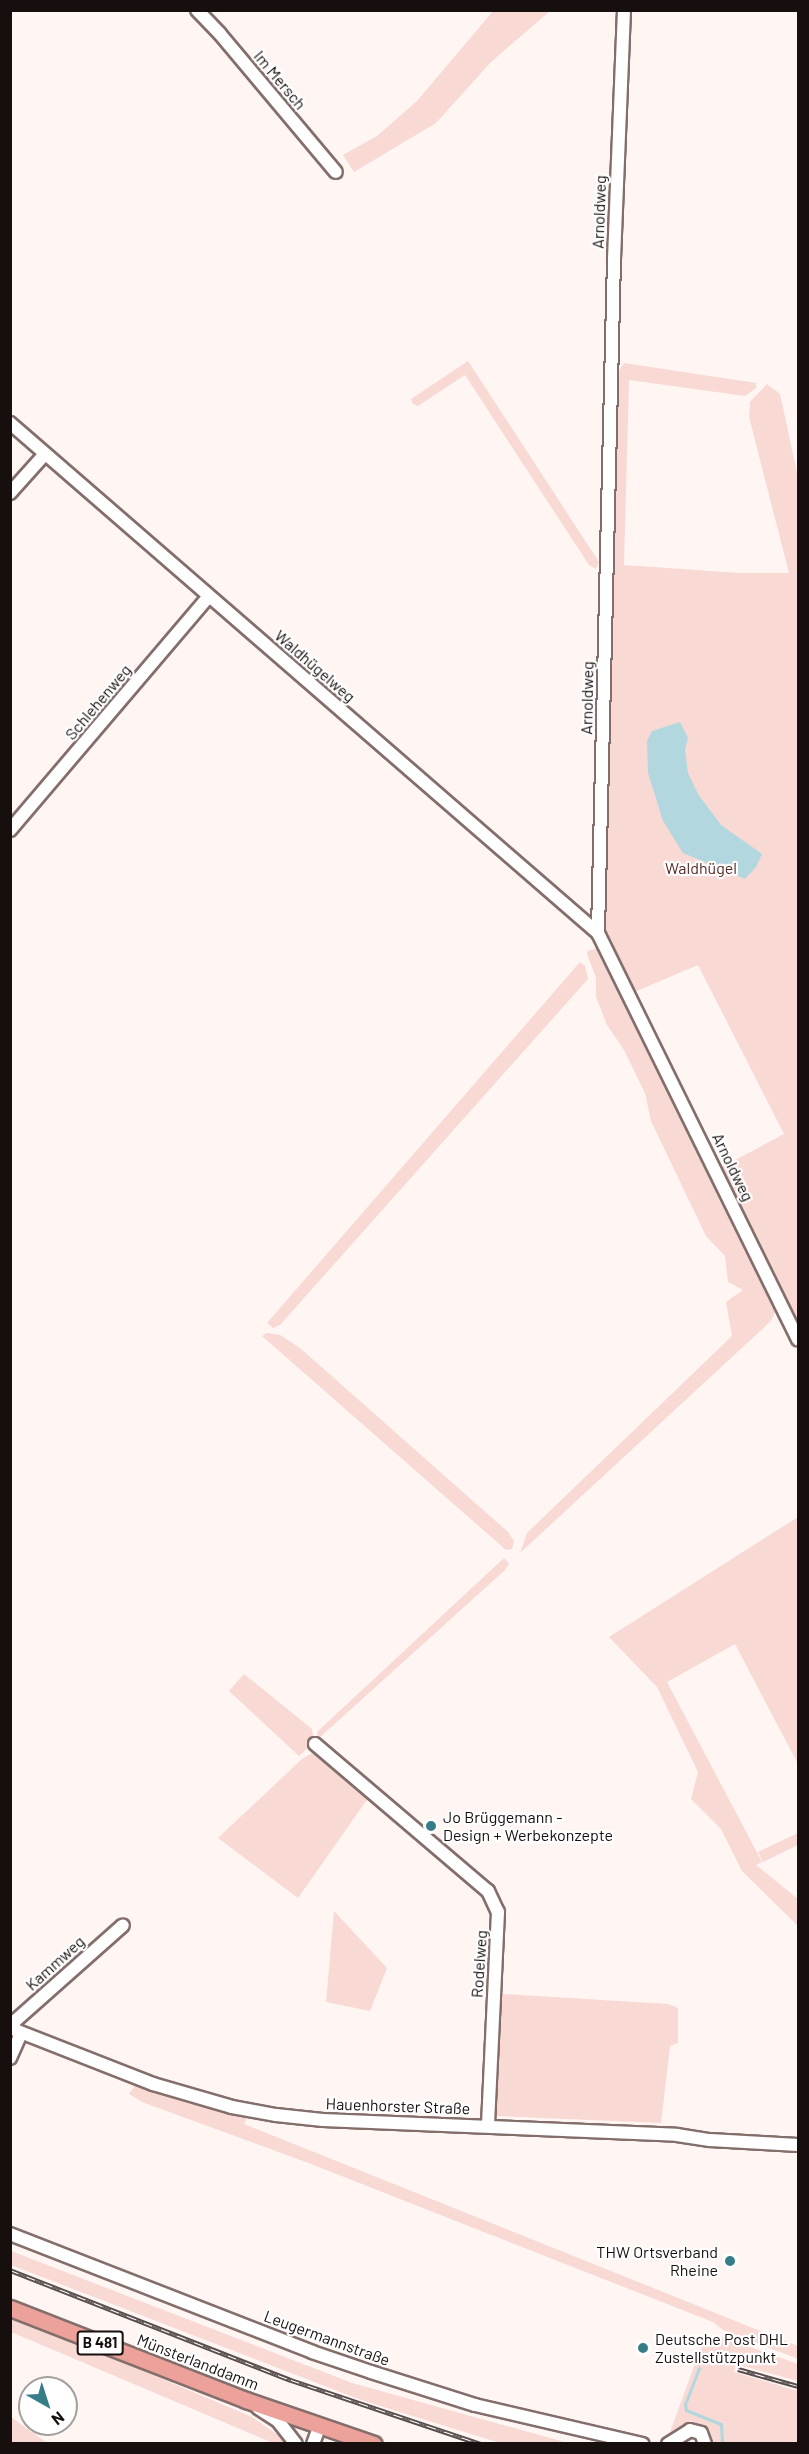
<!DOCTYPE html>
<html>
<head>
<meta charset="utf-8">
<style>
	body { margin:0 }
	#map { position:relative; width:809px; height:2454px; overflow:hidden; background:#fff5f3; font-family:Barlow,sans-serif }
	div>[style] { position:absolute }
	[style*='--x'] { left:calc(var(--x)*1px); top:calc(var(--y)*1px); width:calc(var(--w)*1px); rotate:calc(var(--a)*1deg) }
	.green>* { inset:0; background:#f9d9d4 }
	.water>* { inset:0; background:#b2d7de }
	.stream>* { height:3px; margin:-1.5px; padding:0 1.5px; transform-origin:1.5px; border-radius:1.5px; background:#b2d7de }
	.roads { filter:drop-shadow(2px 0 #836e6b) drop-shadow(-2px 0 #836e6b) drop-shadow(0 2px #836e6b) drop-shadow(0 -2px #836e6b) }
	.minor>* { height:12px; margin:-6px; padding:0 6px; transform-origin:6px; border-radius:6px; background:#fff }
	.major>* { height:15px; margin:-7.5px; padding:0 7.5px; transform-origin:7.5px; border-radius:7.5px; background:#eca19b }
	.rail>* { height:5px; margin-top:-2.5px; transform-origin:0; background:repeating-linear-gradient(90deg,#fff 0 9px,#574e4d 0 18px); box-sizing:border-box; border-block:2px solid #574e4d }
	.dots>* { width:16px; height:16px; translate:-50% -50%; box-sizing:border-box; border:3px solid #fff; border-radius:50% }
	span { translate:-50% -50%; white-space:nowrap; text-align:center; line-height:1.15; -webkit-text-stroke:4.5px #fff; paint-order:stroke }
	.shield-label span { padding:2px 4px; background:#fff; border:2px solid; border-radius:4px; -webkit-text-stroke-width:0 }
	.shield-label { font-size:15px; color:#170f0e; font-weight:700 }
	.street-label { font-size:16px; color:#170f0e }
	.park-label { font-size:16px; color:#582924 }
	.poi-label { font-size:16px; color:#170f0e }
	.left { translate:0 -50%; text-align:left }
	.right { translate:-100% -50%; text-align:right }
	.frame { position:absolute; inset:0; border:12px solid #170f0e; pointer-events:none }
	.north { position:absolute; left:18px; top:2376px; width:60px; height:60px; box-sizing:border-box; background:#fff; border:2px solid #a29f9f; border-radius:50%; rotate:141deg; font-size:16px; font-weight:700; line-height:24px; text-align:center; color:#170f0e }
	.north::after { content:''; display:block; margin:auto; width:21px; height:27px; background:#367d88; clip-path:polygon(50% 0,100% 100%,50% 72%,0 100%) }
</style>
</head>
<body>
<div id="map">
	<div class="green">
		<i style="clip-path:polygon(494px 10px,550px 11px,491px 62px,436px 123px,354px 172px,343px 155px,377px 136px,417px 101px)"></i>
		<i style="clip-path:polygon(468px 361px,599px 562px,596px 569px,589px 565px,465px 375px,418px 406px,413px 404px,411px 399px)"></i>
		<i style="clip-path:polygon(624px 363px,756px 383px,756px 388px,745px 396px,629px 380px,624px 565px,740px 573px,789px 573px,749px 417px,750px 402px,767px 384px,780px 394px,798px 477px,798px 1321px,722px 1167px,784px 1134px,698px 965px,634px 992px,602px 924px,617px 373px)"></i>
		<i style="clip-path:polygon(599px 948px,655px 1056px,776px 1310px,771px 1321px,520px 1553px,527px 1533px,732px 1336px,726px 1302px,743px 1290px,728px 1282px,725px 1256px,706px 1236px,651px 1121px,645px 1093px,624px 1050px,607px 1025px,596px 997px,596px 978px,587px 954px,587px 951px)"></i>
		<i style="clip-path:polygon(580px 962px,585px 966px,588px 979px,280px 1325px,273px 1328px,267px 1323px)"></i>
		<i style="clip-path:polygon(267px 1333px,280px 1335px,300px 1348px,508px 1532px,514px 1541px,512px 1549px,506px 1550px,262px 1336px)"></i>
		<i style="clip-path:polygon(798px 1517px,798px 1764px,735px 1644px,667px 1682px,762px 1862px,756px 1865px,798px 1899px,798px 1926px,742px 1871px,721px 1829px,691px 1799px,698px 1772px,657px 1687px,609px 1637px)"></i>
		<i style="clip-path:polygon(504px 1558px,509px 1564px,505px 1570px,318px 1739px,317px 1732px)"></i>
		<i style="clip-path:polygon(244px 1674px,312px 1729px,314px 1742px,299px 1756px,229px 1691px)"></i>
		<i style="clip-path:polygon(319px 1749px,371px 1794px,298px 1898px,218px 1838px,302px 1759px)"></i>
		<i style="clip-path:polygon(798px 1833px,798px 1845px,763px 1862px,758px 1852px)"></i>
		<i style="clip-path:polygon(334px 1911px,387px 1968px,370px 2011px,326px 2002px)"></i>
		<i style="clip-path:polygon(502px 1994px,668px 2004px,678px 2008px,678px 2043px,670px 2046px,661px 2123px,496px 2116px,491px 2111px,497px 2076px,498px 1999px)"></i>
		<i style="clip-path:polygon(135px 2085px,247px 2117px,244px 2124px,798px 2346px,798px 2359px,723px 2330px,713px 2322px,311px 2164px,142px 2102px,129px 2094px)"></i>
		<i style="clip-path:polygon(11px 2251px,352px 2383px,568px 2443px,500px 2443px,361px 2400px,11px 2265px)"></i>
		<i style="clip-path:polygon(11px 2319px,87px 2347px,252px 2417px,281px 2437px,284px 2443px,273px 2443px,11px 2332px)"></i>
		<i style="clip-path:polygon(716px 2335px,798px 2364px,798px 2381px,736px 2364px,734px 2372px,798px 2391px,798px 2443px,712px 2443px,709px 2429px,692px 2421px,670px 2432px,700px 2350px,706px 2340px)"></i>
		<i style="clip-path:polygon(11px 2417px,47px 2443px,11px 2443px)"></i>
	</div>
	<div class="water">
		<i style="clip-path:polygon(680px 722px,688px 738px,685px 750px,688px 773px,698px 794px,721px 825px,762px 854px,756px 867px,745px 879px,683px 853px,663px 821px,648px 773px,647px 741px,652px 731px)"></i>
	</div>
	<div class="stream">
		<i style="--x:699;--y:2368;--w:39;--a:111"></i>
		<i style="--x:685;--y:2404;--w:6;--a:81"></i>
		<i style="--x:686;--y:2410;--w:38;--a:22"></i>
		<i style="--x:721;--y:2424;--w:20;--a:87"></i>
	</div>
	<div class="roads">
		<div class="minor">
			<i style="--x:197;--y:10;--w:33;--a:46"></i>
			<i style="--x:220;--y:34;--w:180;--a:50"></i>
			<i style="--x:624;--y:10;--w:248;--a:92.3"></i>
			<i style="--x:614;--y:258;--w:675;--a:91.36"></i>
			<i style="--x:598;--y:933;--w:453;--a:63.8"></i>
			<i style="--x:10;--y:423;--w:778;--a:40.94"></i>
			<i style="--x:10;--y:493;--w:52;--a:-48.1"></i>
			<i style="--x:10;--y:830;--w:307;--a:-49.6"></i>
			<i style="--x:315;--y:1744;--w:227;--a:40.4"></i>
			<i style="--x:488;--y:1891;--w:23;--a:65"></i>
			<i style="--x:498;--y:1912;--w:213;--a:92.7"></i>
			<i style="--x:10;--y:2028;--w:154;--a:21.4"></i>
			<i style="--x:153;--y:2084;--w:82;--a:16.2"></i>
			<i style="--x:232;--y:2107;--w:45;--a:10.3"></i>
			<i style="--x:276;--y:2115;--w:47;--a:6.1"></i>
			<i style="--x:323;--y:2120;--w:354;--a:2.4"></i>
			<i style="--x:677;--y:2135;--w:33;--a:9"></i>
			<i style="--x:710;--y:2140;--w:88;--a:3.3"></i>
			<i style="--x:12;--y:2029;--w:9;--a:-69"></i>
			<i style="--x:15;--y:2021;--w:144;--a:-41.6"></i>
			<i style="--x:10;--y:2058;--w:27;--a:-66"></i>
			<i style="--x:10;--y:2234;--w:324;--a:21.3"></i>
			<i style="--x:312;--y:2352;--w:62;--a:18.7"></i>
			<i style="--x:371;--y:2372;--w:109;--a:17.6"></i>
			<i style="--x:475;--y:2405;--w:172;--a:13.1"></i>
			<i style="--x:258;--y:2408;--w:24;--a:33"></i>
			<i style="--x:278;--y:2421;--w:29;--a:52"></i>
			<i style="--x:313;--y:2444;--w:20;--a:-70"></i>
			<i style="--x:668;--y:2444;--w:26;--a:-32"></i>
			<i style="--x:690;--y:2430;--w:11;--a:15"></i>
			<i style="--x:701;--y:2433;--w:12;--a:70"></i>
		</div>
		<div class="major">
			<i style="--x:10;--y:2308;--w:253;--a:21.3"></i>
			<i style="--x:246;--y:2400;--w:135;--a:19"></i>
		</div>
	</div>
	<div class="rail">
		<i style="--x:10;--y:2270;--w:302;--a:21.4"></i>
		<i style="--x:291;--y:2380;--w:200;--a:18.6"></i>
		<i style="--x:738;--y:2369;--w:62;--a:15.8"></i>
	</div>
	<div class="dots">
		<i style="left:431px;top:1826px;background:#367d88"></i>
		<i style="left:730px;top:2261px;background:#367d88"></i>
		<i style="left:643px;top:2348px;background:#367d88"></i>
	</div>
	<div class="shield-label">
		<span style="left:100px;top:2343px">B 481</span>
	</div>
	<div class="street-label">
		<span style="left:280px;top:80px;rotate:50deg">Im Mersch</span>
		<span style="left:599px;top:212px;rotate:-88deg">Arnoldweg</span>
		<span style="left:315px;top:666px;rotate:41deg">Waldhügelweg</span>
		<span style="left:587px;top:698px;rotate:-89deg">Arnoldweg</span>
		<span style="left:98px;top:702px;rotate:-50deg">Schlehenweg</span>
		<span style="left:733px;top:1167px;rotate:64deg">Arnoldweg</span>
		<span style="left:55px;top:1963px;rotate:-42deg">Kammweg</span>
		<span style="left:479px;top:1964px;rotate:-86deg">Rodelweg</span>
		<span style="left:398px;top:2106px;rotate:2deg">Hauenhorster Straße</span>
		<span style="left:327px;top:2338px;rotate:20deg">Leugermannstraße</span>
		<span style="left:198px;top:2362px;rotate:21deg">Münsterlanddamm</span>
	</div>
	<div class="park-label">
		<span style="left:701px;top:868px">Waldhügel</span>
	</div>
	<div class="poi-label">
		<span class="left" style="left:443px;top:1826px">Jo Brüggemann -<br>Design + Werbekonzepte</span>
		<span class="right" style="left:718px;top:2261px">THW Ortsverband<br>Rheine</span>
		<span class="left" style="left:655px;top:2348px">Deutsche Post DHL<br>Zustellstützpunkt</span>
	</div>
	<div class="frame"></div>
	<div class="north">N</div>
</div>
</body>
</html>
